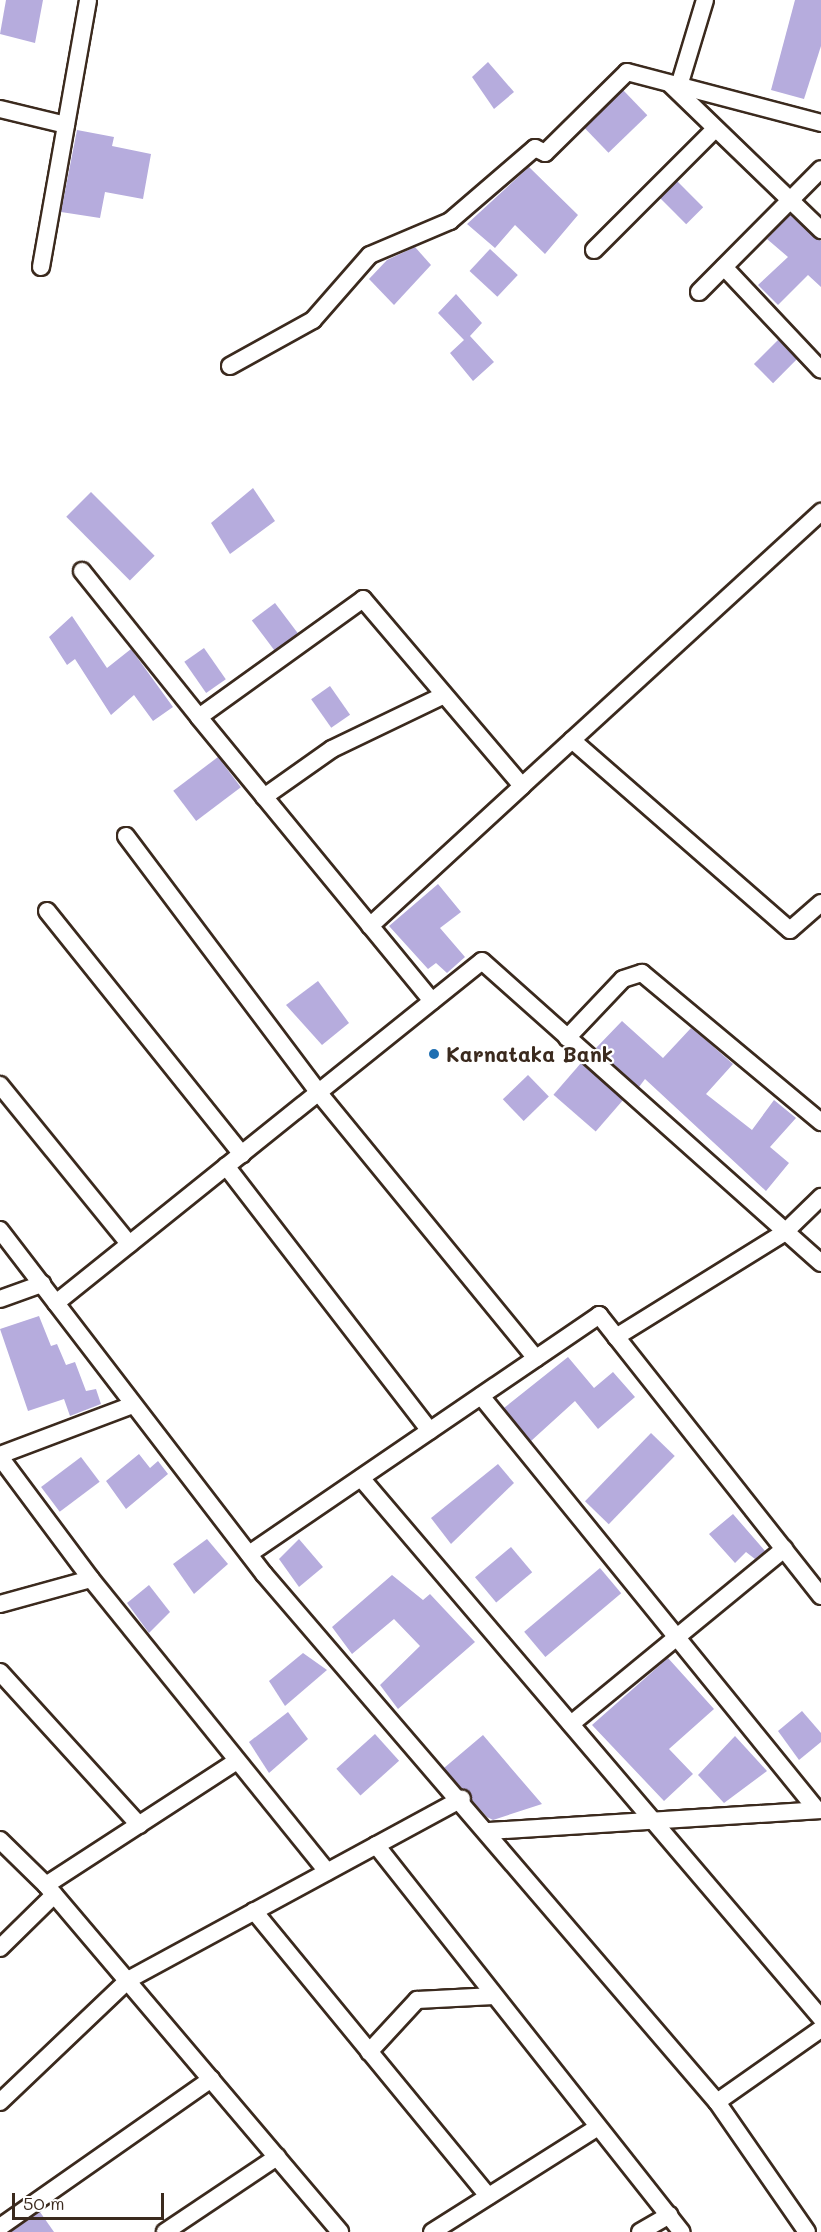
<!DOCTYPE html>
<html>
<head>
<meta charset="utf-8">
<style>
	body { margin:0 }
	#map { position:relative; width:821px; height:2232px; overflow:hidden; background:#fff; font-family:Mali,sans-serif }
	div>[style] { position:absolute }
	[style*='--x'] { left:calc(var(--x)*1px); top:calc(var(--y)*1px); width:calc(var(--w)*1px); rotate:calc(var(--a)*1deg) }
	.building>* { inset:0; background:#b6acdd; transform-origin:0 0 }
	.roads { filter:drop-shadow(2px 0 #3b2a1e) drop-shadow(-2px 0 #3b2a1e) drop-shadow(0 2px #3b2a1e) drop-shadow(0 -2px #3b2a1e) }
	.street>* { height:16px; margin:-8px; padding:0 8px; transform-origin:8px; border-radius:8px; background:#fff }
	.dots>* { width:16px; height:16px; translate:-50% -50%; box-sizing:border-box; border:3px solid #fff; border-radius:50% }
	span { translate:-50% -50%; white-space:nowrap; text-align:center; line-height:1.15; -webkit-text-stroke:4.5px #fff; paint-order:stroke }
	.poi-label { font-size:21px; color:#3b2a1e; font-weight:700 }
	.left { translate:0 -50%; text-align:left }
	.scale { position:absolute; left:12px; top:2193px; width:152px; height:27px; box-sizing:border-box; border:3px solid #3b2a1e; border-top:0; padding-left:8px; font-size:18px; line-height:21px; white-space:nowrap; color:#3b2a1e; -webkit-text-stroke:4px #fff; paint-order:stroke }
</style>
</head>
<body>
<div id="map">
	<div class="building">
		<i style="clip-path:polygon(6px 0,43px 0,35px 43px,0 34px)"></i>
		<i style="clip-path:polygon(795px 0,821px 0,821px 46px,804px 99px,771px 90px)"></i>
		<i style="clip-path:polygon(488px 62px,514px 92px,494px 109px,472px 77px)"></i>
		<i style="left:623px;top:90px;width:35px;height:54px;rotate:46deg"></i>
		<i style="clip-path:polygon(77px 130px,114px 137px,112px 146px,151px 154px,143px 199px,105px 192px,100px 218px,61px 212px)"></i>
		<i style="clip-path:polygon(529px 167px,578px 215px,545px 254px,515px 225px,495px 248px,467px 224px)"></i>
		<i style="left:677px;top:181px;width:37px;height:24px;rotate:45deg"></i>
		<i style="clip-path:polygon(790px 215px,821px 241px,821px 287px,808px 275px,778px 305px,758px 285px,788px 257px,767px 239px)"></i>
		<i style="clip-path:polygon(415px 247px,431px 265px,394px 305px,369px 279px,387px 260px)"></i>
		<i style="left:490px;top:249px;width:38px;height:30px;rotate:43deg"></i>
		<i style="clip-path:polygon(456px 294px,482px 323px,470px 336px,494px 362px,473px 381px,450px 353px,464px 340px,438px 313px)"></i>
		<i style="left:778px;top:340px;width:27px;height:34px;rotate:45deg"></i>
		<i style="clip-path:polygon(253px 488px,275px 521px,230px 554px,211px 523px)"></i>
		<i style="left:91px;top:492px;width:90px;height:35px;rotate:45deg"></i>
		<i style="left:275px;top:603px;width:38px;height:29px;rotate:53deg"></i>
		<i style="clip-path:polygon(72px 616px,107px 668px,131px 649px,173px 707px,153px 721px,134px 695px,111px 715px,75px 659px,67px 665px,49px 637px)"></i>
		<i style="left:204px;top:648px;width:38px;height:24px;rotate:55deg"></i>
		<i style="left:330px;top:686px;width:35px;height:23px;rotate:55deg"></i>
		<i style="left:218px;top:757px;width:38px;height:56px;rotate:53deg"></i>
		<i style="clip-path:polygon(438px 884px,461px 912px,440px 928px,465px 957px,447px 973px,436px 963px,428px 969px,389px 926px)"></i>
		<i style="clip-path:polygon(318px 981px,349px 1023px,322px 1045px,286px 1005px)"></i>
		<i style="clip-path:polygon(622px 1021px,663px 1058px,691px 1028px,707px 1041px,733px 1064px,706px 1094px,752px 1130px,774px 1100px,796px 1118px,770px 1147px,789px 1163px,766px 1191px,645px 1079px,639px 1087px,596px 1048px)"></i>
		<i style="left:581px;top:1063px;width:56px;height:42px;rotate:41deg"></i>
		<i style="left:528px;top:1075px;width:30px;height:35px;rotate:46deg"></i>
		<i style="clip-path:polygon(39px 1316px,51px 1346px,57px 1344px,66px 1365px,75px 1362px,86px 1391px,96px 1389px,101px 1404px,70px 1416px,64px 1399px,28px 1411px,0 1329px)"></i>
		<i style="clip-path:polygon(568px 1357px,594px 1388px,613px 1372px,635px 1397px,598px 1429px,575px 1401px,531px 1441px,504px 1408px)"></i>
		<i style="left:651px;top:1433px;width:33px;height:95px;rotate:44deg"></i>
		<i style="clip-path:polygon(139px 1454px,150px 1468px,158px 1461px,168px 1474px,126px 1509px,106px 1481px)"></i>
		<i style="left:81px;top:1457px;width:31px;height:50px;rotate:53deg"></i>
		<i style="clip-path:polygon(498px 1464px,514px 1483px,451px 1544px,431px 1518px)"></i>
		<i style="clip-path:polygon(733px 1514px,765px 1551px,755px 1559px,746px 1552px,735px 1563px,709px 1534px)"></i>
		<i style="clip-path:polygon(207px 1539px,228px 1564px,194px 1594px,173px 1564px)"></i>
		<i style="clip-path:polygon(299px 1539px,323px 1567px,299px 1587px,279px 1559px)"></i>
		<i style="left:511px;top:1547px;width:33px;height:47px;rotate:50deg"></i>
		<i style="left:600px;top:1568px;width:33px;height:99px;rotate:50deg"></i>
		<i style="clip-path:polygon(392px 1575px,423px 1600px,430px 1594px,475px 1642px,398px 1709px,380px 1685px,420px 1646px,394px 1619px,352px 1654px,332px 1627px)"></i>
		<i style="clip-path:polygon(149px 1585px,170px 1612px,149px 1633px,127px 1603px)"></i>
		<i style="clip-path:polygon(303px 1653px,327px 1670px,285px 1706px,269px 1681px)"></i>
		<i style="clip-path:polygon(668px 1658px,714px 1709px,669px 1749px,693px 1774px,664px 1801px,592px 1725px)"></i>
		<i style="clip-path:polygon(802px 1711px,821px 1733px,821px 1742px,799px 1760px,778px 1731px)"></i>
		<i style="clip-path:polygon(288px 1712px,308px 1739px,269px 1773px,249px 1742px)"></i>
		<i style="left:375px;top:1734px;width:36px;height:52px;rotate:48deg"></i>
		<i style="clip-path:polygon(483px 1735px,517px 1775px,542px 1804px,493px 1820px,487px 1817px,444px 1768px)"></i>
		<i style="clip-path:polygon(735px 1736px,767px 1771px,724px 1803px,698px 1775px)"></i>
		<i style="clip-path:polygon(40px 2212px,54px 2232px,11px 2232px)"></i>
	</div>
	<div class="roads">
		<div class="street">
			<i style="--x:671;--y:85;--w:209;--a:44"></i>
			<i style="--x:679;--y:86;--w:90;--a:-73.2"></i>
			<i style="--x:0;--y:109;--w:68;--a:13.6"></i>
			<i style="--x:594;--y:250;--w:171;--a:-45"></i>
			<i style="--x:41;--y:267;--w:271;--a:-80"></i>
			<i style="--x:724;--y:267;--w:141;--a:46.7"></i>
			<i style="--x:699;--y:292;--w:173;--a:-45.2"></i>
			<i style="--x:230;--y:366;--w:95;--a:-29"></i>
			<i style="--x:313;--y:320;--w:86;--a:-48.8"></i>
			<i style="--x:370;--y:255;--w:87;--a:-23"></i>
			<i style="--x:450;--y:221;--w:112;--a:-40.7"></i>
			<i style="--x:535;--y:148;--w:11;--a:27"></i>
			<i style="--x:545;--y:153;--w:115;--a:-44.6"></i>
			<i style="--x:627;--y:72;--w:201;--a:14.7"></i>
			<i style="--x:82;--y:571;--w:187;--a:51.3"></i>
			<i style="--x:572;--y:740;--w:289;--a:41.1"></i>
			<i style="--x:790;--y:930;--w:41;--a:-41.1"></i>
			<i style="--x:264;--y:797;--w:83;--a:-35.2"></i>
			<i style="--x:332;--y:749;--w:124;--a:-25.7"></i>
			<i style="--x:126;--y:836;--w:320;--a:53.1"></i>
			<i style="--x:318;--y:1092;--w:344;--a:50.7"></i>
			<i style="--x:47;--y:911;--w:312;--a:51.3"></i>
			<i style="--x:370;--y:926;--w:207;--a:-42.6"></i>
			<i style="--x:432;--y:1001;--w:367;--a:-129.4"></i>
			<i style="--x:199;--y:717;--w:202;--a:-35.7"></i>
			<i style="--x:363;--y:599;--w:245;--a:49.6"></i>
			<i style="--x:522;--y:786;--w:406;--a:-42.5"></i>
			<i style="--x:567;--y:1038;--w:81;--a:-46.5"></i>
			<i style="--x:623;--y:979;--w:20;--a:-18"></i>
			<i style="--x:642;--y:973;--w:233;--a:39.8"></i>
			<i style="--x:0;--y:1085;--w:205;--a:50.9"></i>
			<i style="--x:226;--y:1166;--w:334;--a:52.4"></i>
			<i style="--x:0;--y:1230;--w:434;--a:52.5"></i>
			<i style="--x:264;--y:1574;--w:696;--a:49.37"></i>
			<i style="--x:717;--y:2102;--w:158;--a:55.3"></i>
			<i style="--x:0;--y:1299;--w:45;--a:-19.7"></i>
			<i style="--x:56;--y:1303;--w:546;--a:-38.76"></i>
			<i style="--x:482;--y:961;--w:454;--a:41.7"></i>
			<i style="--x:616;--y:1337;--w:198;--a:-31.8"></i>
			<i style="--x:784;--y:1233;--w:52;--a:-44.2"></i>
			<i style="--x:481;--y:1396;--w:533;--a:50.94"></i>
			<i style="--x:0;--y:1455;--w:141;--a:-20.7"></i>
			<i style="--x:0;--y:1457;--w:152;--a:53.3"></i>
			<i style="--x:91;--y:1579;--w:376;--a:51.1"></i>
			<i style="--x:361;--y:1478;--w:709;--a:49.57"></i>
			<i style="--x:249;--y:1554;--w:424;--a:-34.3"></i>
			<i style="--x:599;--y:1315;--w:358;--a:51.7"></i>
			<i style="--x:0;--y:1604;--w:94;--a:-15.4"></i>
			<i style="--x:0;--y:1672;--w:207;--a:47.7"></i>
			<i style="--x:571;--y:1724;--w:276;--a:-39.4"></i>
			<i style="--x:489;--y:1831;--w:333;--a:-3.6"></i>
			<i style="--x:0;--y:1840;--w:64;--a:44.4"></i>
			<i style="--x:46;--y:1885;--w:455;--a:49.7"></i>
			<i style="--x:376;--y:1845;--w:493;--a:51.7"></i>
			<i style="--x:46;--y:1885;--w:228;--a:-33"></i>
			<i style="--x:254;--y:1911;--w:369;--a:50.6"></i>
			<i style="--x:0;--y:1948;--w:76;--a:-44.5"></i>
			<i style="--x:369;--y:2052;--w:71;--a:-47.3"></i>
			<i style="--x:417;--y:2000;--w:77;--a:-3"></i>
			<i style="--x:0;--y:2102;--w:177;--a:-43.6"></i>
			<i style="--x:128;--y:1980;--w:380;--a:-28.5"></i>
			<i style="--x:717;--y:2102;--w:127;--a:-35.1"></i>
			<i style="--x:0;--y:2227;--w:258;--a:-35"></i>
			<i style="--x:165;--y:2232;--w:135;--a:-33.8"></i>
			<i style="--x:432;--y:2232;--w:196;--a:-32.3"></i>
			<i style="--x:640;--y:2232;--w:34;--a:-30"></i>
		</div>
	</div>
	<div class="dots">
		<i style="left:434px;top:1054px;background:#1f6fb2"></i>
	</div>
	<div class="poi-label">
		<span class="left" style="left:446px;top:1054px">Karnataka Bank</span>
	</div>
	<div class="scale">50 m</div>
</div>
</body>
</html>
